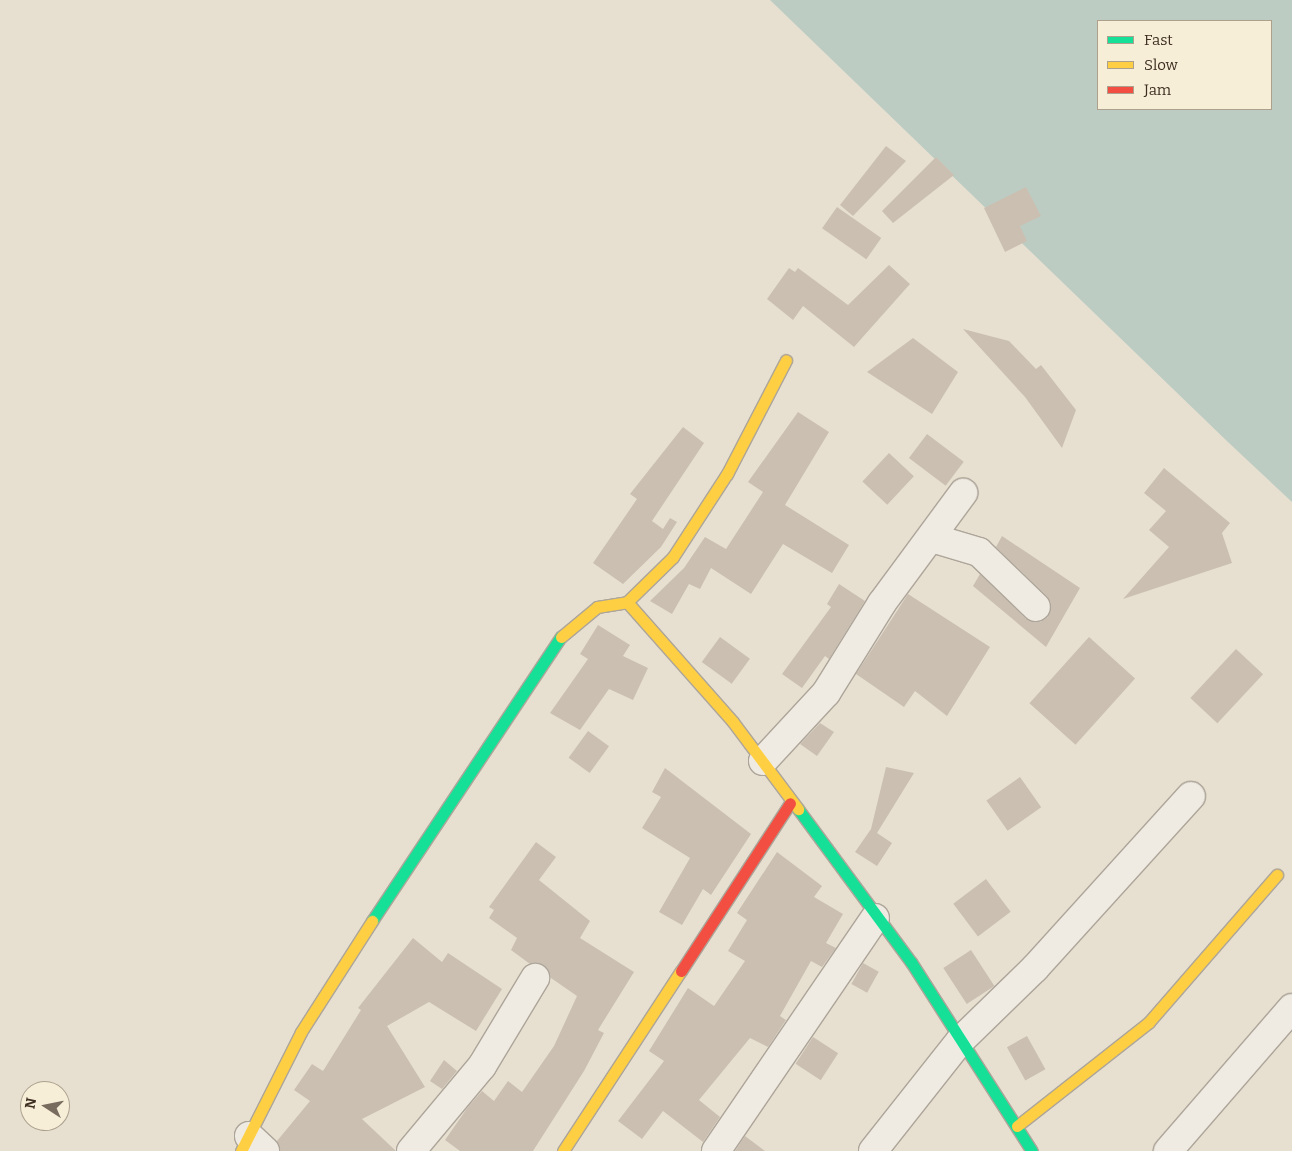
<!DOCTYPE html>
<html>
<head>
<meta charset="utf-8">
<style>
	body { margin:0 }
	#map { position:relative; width:1292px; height:1151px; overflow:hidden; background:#e7e0d1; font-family:Bitter,serif }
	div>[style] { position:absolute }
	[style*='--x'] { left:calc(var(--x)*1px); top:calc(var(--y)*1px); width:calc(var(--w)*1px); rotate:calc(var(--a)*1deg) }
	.water>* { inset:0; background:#bcccc2 }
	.building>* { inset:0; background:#cbbfb2; transform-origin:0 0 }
	.roads { filter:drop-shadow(1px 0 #ada599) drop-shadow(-1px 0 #ada599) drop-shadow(0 1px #ada599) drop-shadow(0 -1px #ada599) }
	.street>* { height:28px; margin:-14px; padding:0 14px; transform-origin:14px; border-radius:14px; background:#efebe3 }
	.fast>* { height:11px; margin:-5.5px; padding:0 5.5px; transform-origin:5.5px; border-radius:5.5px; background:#16e098 }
	.slow>* { height:11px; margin:-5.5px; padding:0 5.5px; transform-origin:5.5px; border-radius:5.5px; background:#ffcf43 }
	.jam>* { height:11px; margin:-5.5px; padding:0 5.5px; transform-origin:5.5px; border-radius:5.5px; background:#f24e42 }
	span { translate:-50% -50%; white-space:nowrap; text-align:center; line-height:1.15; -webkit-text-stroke:4px #f7eed8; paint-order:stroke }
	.legend { position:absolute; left:1097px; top:20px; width:175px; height:90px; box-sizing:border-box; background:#f7eed8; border:1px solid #ada18e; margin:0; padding:6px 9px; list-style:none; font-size:15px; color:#3d2e20 }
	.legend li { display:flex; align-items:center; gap:10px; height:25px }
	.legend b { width:25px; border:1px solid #ada18e }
	.north { position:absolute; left:20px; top:1081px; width:50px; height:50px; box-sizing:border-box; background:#f7eed8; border:1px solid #ada18e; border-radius:50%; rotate:281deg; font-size:14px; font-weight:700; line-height:20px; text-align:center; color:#3d2e20 }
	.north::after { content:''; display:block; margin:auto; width:18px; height:22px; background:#786c5e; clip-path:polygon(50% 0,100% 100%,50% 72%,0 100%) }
</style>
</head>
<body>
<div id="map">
	<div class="water">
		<i style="clip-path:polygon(evenodd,770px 0,1292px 0,1292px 502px,1229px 443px,770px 0,1098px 21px,1271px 21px,1271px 109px,1098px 109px,1098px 21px)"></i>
	</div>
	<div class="building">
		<i style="clip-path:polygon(886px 146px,906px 161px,853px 216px,840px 205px)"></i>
		<i style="clip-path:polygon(936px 157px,954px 175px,893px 223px,882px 211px)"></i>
		<i style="clip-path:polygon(1026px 187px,1041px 216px,1020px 226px,1027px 241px,1005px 252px,984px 208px)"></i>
		<i style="left:837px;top:207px;width:54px;height:26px;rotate:35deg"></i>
		<i style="clip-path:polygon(889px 265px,910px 284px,854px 347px,803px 306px,793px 320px,767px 299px,789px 268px,795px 272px,798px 268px,848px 305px)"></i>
		<i style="clip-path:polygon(963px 329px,1009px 341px,1036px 369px,1041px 365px,1076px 410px,1062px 448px,1025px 397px)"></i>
		<i style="clip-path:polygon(913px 338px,958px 372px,932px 414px,867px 372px)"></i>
		<i style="clip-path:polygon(798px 412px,829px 432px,785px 505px,849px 545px,832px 573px,783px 544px,751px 594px,711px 568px,700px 589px,689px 584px,672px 614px,650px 601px,684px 568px,705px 537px,726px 549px,763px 492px,748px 482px)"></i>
		<i style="clip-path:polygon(683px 427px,704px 443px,652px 521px,663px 529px,670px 518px,677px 522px,661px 547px,623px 584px,593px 563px,637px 499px,630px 494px)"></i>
		<i style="left:927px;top:434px;width:46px;height:30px;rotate:37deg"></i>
		<i style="left:889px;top:453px;width:34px;height:39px;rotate:43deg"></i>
		<i style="clip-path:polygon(1164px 468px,1230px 523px,1222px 533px,1232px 563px,1123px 599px,1169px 547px,1149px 530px,1166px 511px,1144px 493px)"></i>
		<i style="clip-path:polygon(1002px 536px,1080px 588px,1046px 647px,973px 586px,980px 574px,1026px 619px,1040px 622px,1048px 617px,1051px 603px,1047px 596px,996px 547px)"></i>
		<i style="clip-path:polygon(839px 584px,865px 601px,829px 659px,825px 656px,802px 688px,782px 674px,831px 607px,827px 604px)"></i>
		<i style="clip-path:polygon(908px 594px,990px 647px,947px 716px,915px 691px,904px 707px,856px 674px)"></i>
		<i style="clip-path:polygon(598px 625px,630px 645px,623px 656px,648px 668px,633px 700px,609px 689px,580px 730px,550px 713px,588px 659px,580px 654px)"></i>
		<i style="left:720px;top:637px;width:37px;height:31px;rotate:36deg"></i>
		<i style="left:1089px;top:637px;width:62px;height:89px;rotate:42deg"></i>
		<i style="left:1236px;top:649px;width:37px;height:67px;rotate:43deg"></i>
		<i style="clip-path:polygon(820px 723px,834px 732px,817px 756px,800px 744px)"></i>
		<i style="left:588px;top:731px;width:26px;height:33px;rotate:36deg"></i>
		<i style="clip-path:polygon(886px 767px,914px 773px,877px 833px,892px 843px,877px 866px,855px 852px,871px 829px)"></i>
		<i style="clip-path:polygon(665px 768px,751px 834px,711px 895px,703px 889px,682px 925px,659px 912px,690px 858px,642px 828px,661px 797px,652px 792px)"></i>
		<i style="left:1020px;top:777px;width:37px;height:41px;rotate:55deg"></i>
		<i style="clip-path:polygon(536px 842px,556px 857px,539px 880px,590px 921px,580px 938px,634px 972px,598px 1030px,604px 1033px,584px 1071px,533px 1151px,460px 1151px,445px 1140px,468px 1107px,482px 1091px,494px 1101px,508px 1081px,522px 1092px,554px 1046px,577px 996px,551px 978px,543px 965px,530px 964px,511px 950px,517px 938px,489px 918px,494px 910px,489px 907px)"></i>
		<i style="clip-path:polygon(777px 852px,822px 886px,814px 897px,843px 914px,826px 943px,836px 948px,822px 967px,811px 961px,780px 1016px,786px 1020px,768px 1047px,750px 1038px,699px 1100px,720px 1117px,703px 1142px,663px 1111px,642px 1139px,618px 1121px,664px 1061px,649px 1051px,688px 988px,714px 1006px,745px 961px,728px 951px,747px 920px,737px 913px)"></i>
		<i style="left:986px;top:879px;width:41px;height:41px;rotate:53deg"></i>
		<i style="clip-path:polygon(413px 938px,442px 962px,448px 953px,502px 989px,476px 1031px,429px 1002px,387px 1026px,425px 1087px,362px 1119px,396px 1151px,280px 1151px,277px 1141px,310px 1101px,294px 1090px,312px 1064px,323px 1071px,361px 1010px,358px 1008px)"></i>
		<i style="left:971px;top:950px;width:43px;height:33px;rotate:57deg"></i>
		<i style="left:863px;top:963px;width:18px;height:24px;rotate:29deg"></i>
		<i style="left:1027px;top:1036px;width:38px;height:23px;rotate:61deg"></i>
		<i style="left:813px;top:1037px;width:30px;height:32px;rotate:33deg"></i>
		<i style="clip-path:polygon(444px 1060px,457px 1071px,442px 1089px,430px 1081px)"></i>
		<i style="clip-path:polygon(745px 1136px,765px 1151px,735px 1151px)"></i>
	</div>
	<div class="roads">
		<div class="street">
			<i style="--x:932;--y:538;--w:49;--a:16.6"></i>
			<i style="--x:979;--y:552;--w:79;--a:44"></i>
			<i style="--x:763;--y:761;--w:93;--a:-47.2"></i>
			<i style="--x:826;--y:693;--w:106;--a:-58.1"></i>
			<i style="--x:882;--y:603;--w:137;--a:-53.6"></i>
			<i style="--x:249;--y:1136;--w:22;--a:43"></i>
			<i style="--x:411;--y:1151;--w:111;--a:-50.1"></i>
			<i style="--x:482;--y:1066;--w:103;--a:-58.9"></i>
			<i style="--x:716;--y:1151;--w:282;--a:-55.7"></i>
			<i style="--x:873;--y:1151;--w:140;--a:-51.7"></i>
			<i style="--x:960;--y:1041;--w:105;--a:-44.2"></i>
			<i style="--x:1035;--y:968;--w:232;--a:-47.8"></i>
			<i style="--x:1168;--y:1151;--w:189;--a:-49.1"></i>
		</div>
		<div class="fast">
			<i style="--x:798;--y:809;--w:190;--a:53.6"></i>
			<i style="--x:911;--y:962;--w:224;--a:57.4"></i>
			<i style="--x:372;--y:921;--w:341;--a:-56.4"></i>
		</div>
		<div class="slow">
			<i style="--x:627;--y:602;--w:160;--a:48.5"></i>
			<i style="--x:733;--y:722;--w:109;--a:53.2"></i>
			<i style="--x:561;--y:637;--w:47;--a:-39.8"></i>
			<i style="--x:597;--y:607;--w:30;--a:-9"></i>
			<i style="--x:627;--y:602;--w:64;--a:-44.4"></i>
			<i style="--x:673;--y:557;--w:99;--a:-57"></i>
			<i style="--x:727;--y:474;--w:128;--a:-62.6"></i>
			<i style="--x:1017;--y:1126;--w:168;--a:-38.2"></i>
			<i style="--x:1149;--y:1022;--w:195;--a:-49"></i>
			<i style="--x:241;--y:1151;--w:133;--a:-63.2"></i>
			<i style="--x:301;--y:1032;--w:132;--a:-57.4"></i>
			<i style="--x:563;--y:1151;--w:215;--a:-56.8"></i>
		</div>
		<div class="jam">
			<i style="--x:681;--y:971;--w:200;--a:-57"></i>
		</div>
	</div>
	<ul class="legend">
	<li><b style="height:6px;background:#16e098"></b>Fast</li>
	<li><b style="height:6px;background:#ffcf43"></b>Slow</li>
	<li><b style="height:6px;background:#f24e42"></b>Jam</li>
	</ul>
	<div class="north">N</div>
</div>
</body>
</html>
